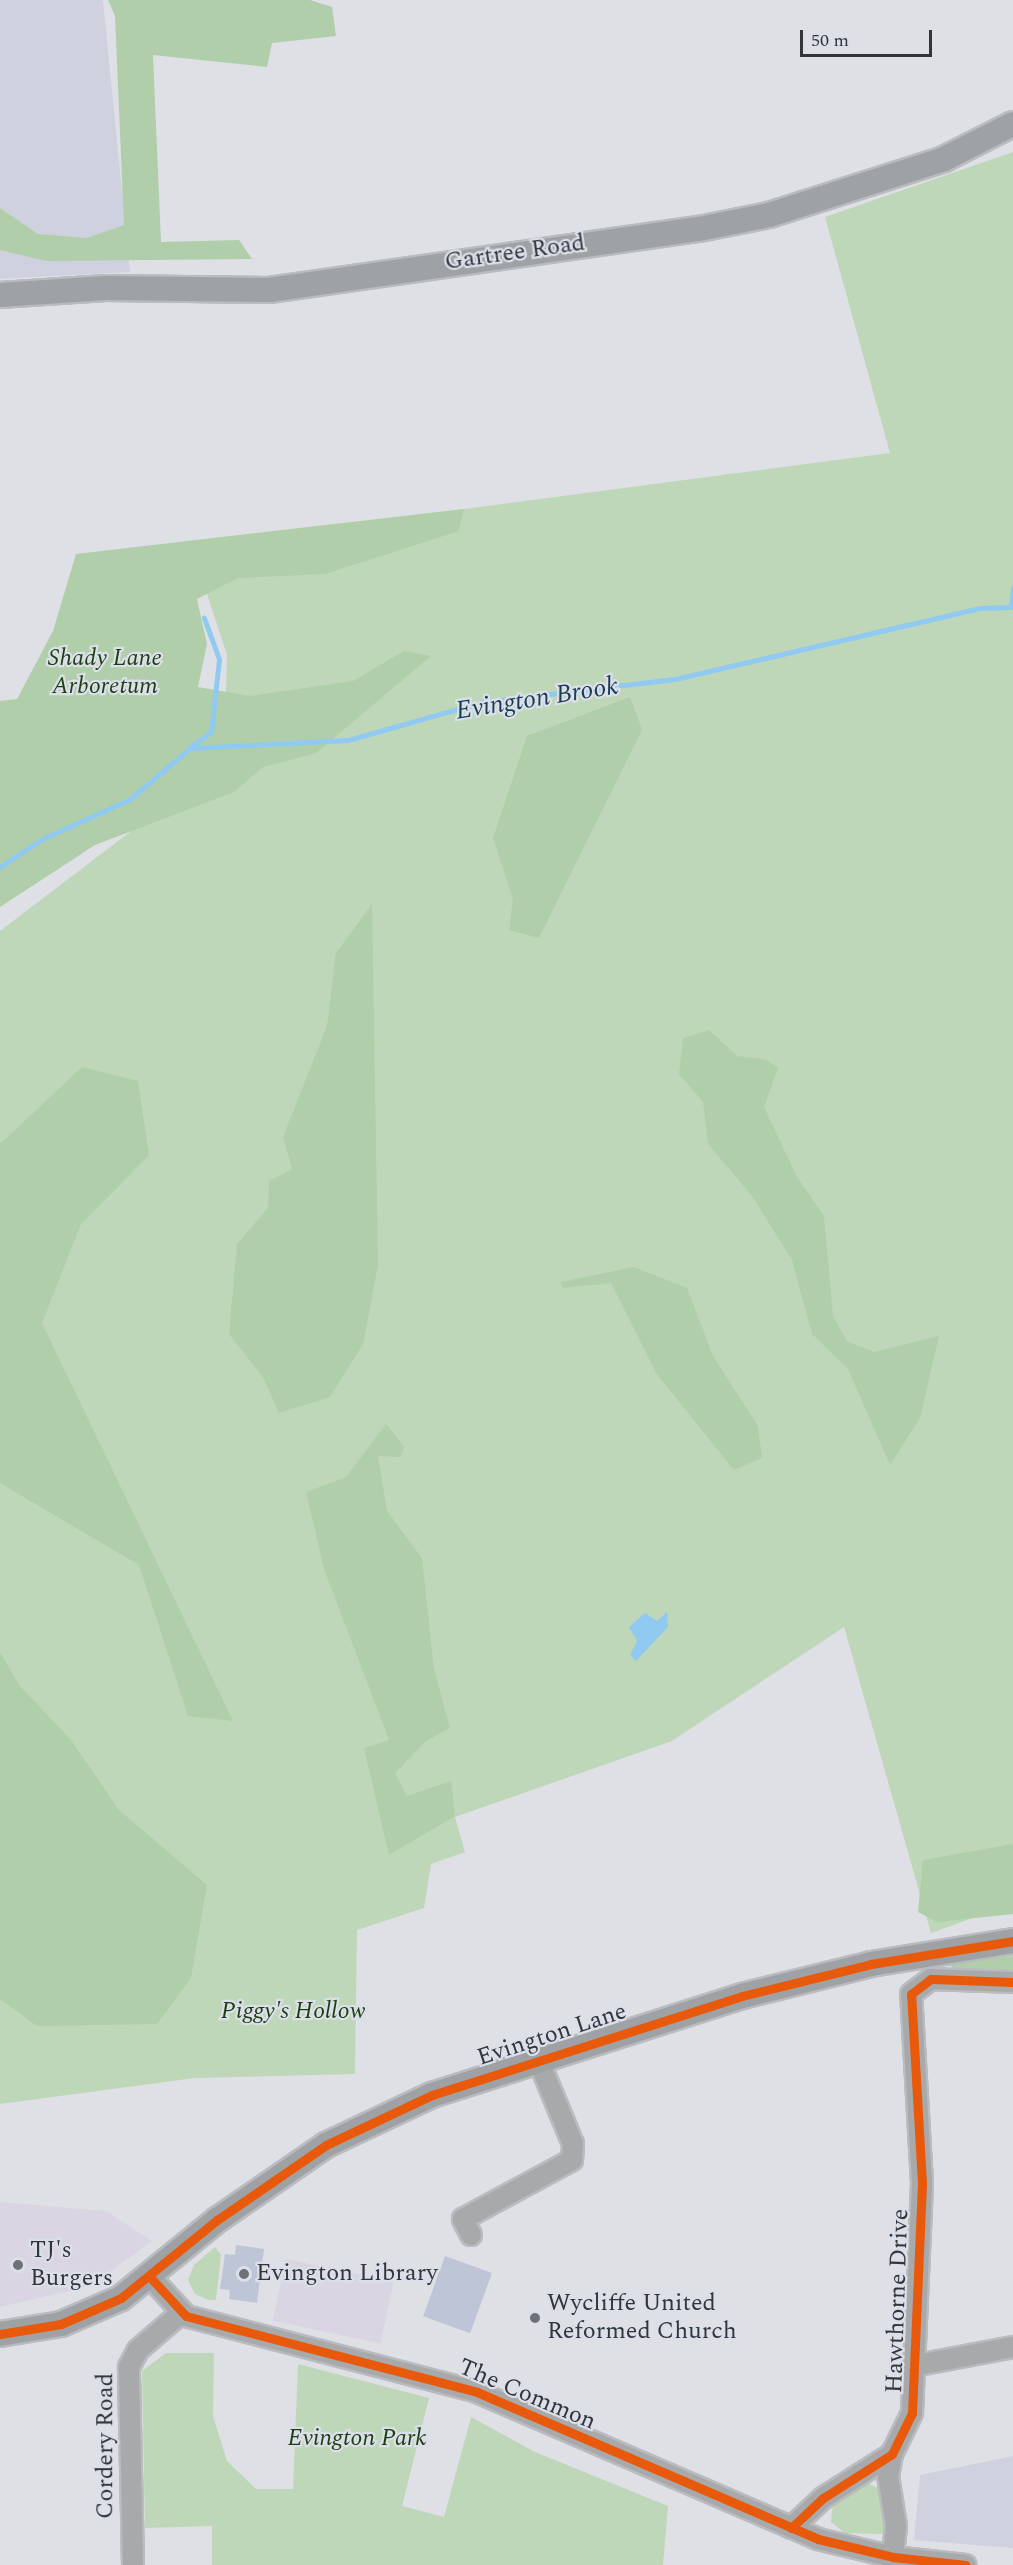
<!DOCTYPE html>
<html>
<head>
<meta charset="utf-8">
<style>
	body { margin:0 }
	#map { position:relative; width:1013px; height:2565px; overflow:hidden; background:#dee0e6; font-family:Spectral,serif }
	div>[style] { position:absolute }
	[style*='--x'] { left:calc(var(--x)*1px); top:calc(var(--y)*1px); width:calc(var(--w)*1px); rotate:calc(var(--a)*1deg) }
	.commercial>* { inset:0; background:#d9d5e2; transform-origin:0 0 }
	.built>* { inset:0; background:#cfd2de }
	.green>* { inset:0; background:#bed7b8 }
	.forest>* { inset:0; background:#b0ceaa }
	.water>* { inset:0; background:#90caf1 }
	.stream>* { height:5px; margin:-2.5px; padding:0 2.5px; transform-origin:2.5px; border-radius:2.5px; background:#90caf1 }
	.building>* { inset:0; background:#bec5d6; transform-origin:0 0 }
	.roads { filter:drop-shadow(2px 0 #b9bbbf) drop-shadow(-2px 0 #b9bbbf) drop-shadow(0 2px #b9bbbf) drop-shadow(0 -2px #b9bbbf) }
	.minor>* { height:20px; margin:-10px; padding:0 10px; transform-origin:10px; border-radius:10px; background:#a7a9aa }
	.major>* { height:24px; margin:-12px; padding:0 12px; transform-origin:12px; border-radius:12px; background:#9fa2a4 }
	.cycleway>* { height:9px; margin:-4.5px; padding:0 4.5px; transform-origin:4.5px; border-radius:4.5px; background:#e8590c }
	.dots>* { width:16px; height:16px; translate:-50% -50%; box-sizing:border-box; border:3px solid #dbdfe9; border-radius:50% }
	span { translate:-50% -50%; white-space:nowrap; text-align:center; line-height:1.15; -webkit-text-stroke:4.5px #dbdfe9; paint-order:stroke }
	.street-label { font-size:24px; color:#333539 }
	.park-label { font-size:24px; color:#1d3f0e; font-style:italic }
	.poi-label { font-size:24px; color:#333539 }
	.left { translate:0 -50%; text-align:left }
	.water-label { font-size:26px; color:#183c52; font-style:italic }
	.scale { position:absolute; left:800px; top:30px; width:132px; height:27px; box-sizing:border-box; border:3px solid #333539; border-top:0; padding-left:8px; font-size:18px; line-height:21px; white-space:nowrap; color:#333539; -webkit-text-stroke:4px #dbdfe9; paint-order:stroke }
</style>
</head>
<body>
<div id="map">
	<div class="commercial">
		<i style="clip-path:polygon(0 2202px,106px 2211px,152px 2241px,90px 2286px,0 2307px)"></i>
		<i style="left:286px;top:2259px;width:110px;height:63px;rotate:12deg"></i>
	</div>
	<div class="built">
		<i style="clip-path:polygon(0 0,103px 0,130px 272px,0 279px)"></i>
		<i style="clip-path:polygon(1013px 2456px,1013px 2548px,914px 2540px,920px 2475px)"></i>
	</div>
	<div class="green">
		<i style="clip-path:polygon(1013px 152px,1013px 1914px,981px 1915px,931px 1933px,844px 1627px,672px 1741px,455px 1817px,465px 1852px,431px 1864px,424px 1908px,357px 1930px,355px 2074px,195px 2078px,0 2104px,0 931px,193px 784px,225px 724px,227px 655px,191px 545px,890px 453px,825px 217px)"></i>
		<i style="clip-path:polygon(215px 2247px,221px 2255px,216px 2300px,208px 2300px,195px 2294px,188px 2280px,194px 2265px)"></i>
		<i style="clip-path:polygon(166px 2353px,214px 2353px,213px 2416px,227px 2461px,256px 2489px,293px 2489px,298px 2364px,429px 2398px,402px 2506px,444px 2517px,471px 2417px,535px 2452px,668px 2506px,663px 2565px,212px 2565px,212px 2526px,145px 2528px,142px 2371px)"></i>
		<i style="clip-path:polygon(864px 2481px,882px 2490px,887px 2531px,882px 2534px,845px 2533px,831px 2522px,833px 2501px)"></i>
	</div>
	<div class="forest">
		<i style="clip-path:polygon(108px 0,310px 0,332px 7px,336px 36px,272px 43px,267px 67px,153px 55px,161px 242px,239px 240px,252px 259px,46px 261px,0 250px,0 208px,38px 234px,87px 238px,124px 225px,115px 16px)"></i>
		<i style="clip-path:polygon(464px 509px,459px 531px,325px 574px,238px 578px,197px 599px,207px 644px,198px 687px,250px 696px,353px 681px,404px 651px,431px 656px,316px 753px,263px 767px,234px 792px,95px 845px,0 907px,0 701px,17px 699px,53px 631px,76px 554px)"></i>
		<i style="clip-path:polygon(630px 697px,642px 730px,539px 938px,509px 930px,513px 899px,493px 838px,527px 736px)"></i>
		<i style="clip-path:polygon(372px 904px,378px 1265px,363px 1344px,330px 1397px,279px 1413px,263px 1377px,229px 1334px,237px 1244px,268px 1208px,269px 1181px,292px 1169px,283px 1137px,327px 1026px,336px 953px)"></i>
		<i style="clip-path:polygon(709px 1030px,737px 1056px,765px 1059px,778px 1068px,764px 1107px,797px 1177px,824px 1216px,833px 1316px,847px 1341px,874px 1352px,939px 1336px,920px 1418px,890px 1465px,848px 1369px,812px 1334px,792px 1260px,752px 1196px,708px 1144px,703px 1102px,679px 1074px,683px 1038px)"></i>
		<i style="clip-path:polygon(82px 1067px,138px 1081px,149px 1155px,81px 1224px,42px 1323px,233px 1721px,188px 1716px,139px 1565px,0 1483px,0 1144px)"></i>
		<i style="clip-path:polygon(634px 1267px,687px 1288px,713px 1356px,758px 1426px,762px 1458px,734px 1470px,656px 1373px,611px 1283px,563px 1288px,561px 1282px)"></i>
		<i style="clip-path:polygon(386px 1424px,404px 1447px,400px 1457px,378px 1456px,387px 1511px,422px 1558px,434px 1669px,450px 1728px,426px 1741px,395px 1773px,407px 1796px,451px 1781px,455px 1816px,389px 1855px,364px 1748px,389px 1740px,324px 1569px,306px 1492px,346px 1477px)"></i>
		<i style="clip-path:polygon(0 1652px,19px 1685px,71px 1740px,119px 1810px,207px 1885px,191px 1978px,157px 2024px,37px 2026px,0 1999px)"></i>
		<i style="clip-path:polygon(1013px 1844px,1013px 1914px,937px 1922px,918px 1912px,923px 1860px)"></i>
		<i style="clip-path:polygon(1013px 1956px,1013px 1971px,952px 1969px,950px 1963px)"></i>
	</div>
	<div class="water">
		<i style="clip-path:polygon(667px 1612px,668px 1627px,636px 1661px,630px 1655px,637px 1641px,629px 1627px,645px 1613px,657px 1621px)"></i>
	</div>
	<div class="stream">
		<i style="--x:190;--y:747;--w:26;--a:-36"></i>
		<i style="--x:211;--y:732;--w:73;--a:-83.7"></i>
		<i style="--x:219;--y:659;--w:44;--a:-110.1"></i>
		<i style="--x:0;--y:867;--w:50;--a:-33.7"></i>
		<i style="--x:42;--y:839;--w:97;--a:-24.4"></i>
		<i style="--x:130;--y:799;--w:79;--a:-40.4"></i>
		<i style="--x:190;--y:748;--w:158;--a:-2.9"></i>
		<i style="--x:348;--y:740;--w:139;--a:-15.8"></i>
		<i style="--x:482;--y:702;--w:194;--a:-6.8"></i>
		<i style="--x:675;--y:679;--w:313;--a:-13.1"></i>
		<i style="--x:980;--y:608;--w:31;--a:-2"></i>
		<i style="--x:1011;--y:607;--w:19;--a:-84"></i>
	</div>
	<div class="building">
		<i style="clip-path:polygon(236px 2245px,264px 2249px,257px 2303px,229px 2299px,230px 2290px,220px 2289px,225px 2254px,235px 2255px)"></i>
		<i style="left:445px;top:2256px;width:50px;height:64px;rotate:20deg"></i>
	</div>
	<div class="roads">
		<div class="minor">
			<i style="--x:471;--y:2235;--w:18;--a:-117"></i>
			<i style="--x:463;--y:2219;--w:124;--a:-28.4"></i>
			<i style="--x:572;--y:2160;--w:16;--a:-86"></i>
			<i style="--x:573;--y:2144;--w:92;--a:-112.4"></i>
			<i style="--x:150;--y:2277;--w:53;--a:47.3"></i>
			<i style="--x:186;--y:2316;--w:301;--a:14.6"></i>
			<i style="--x:477;--y:2392;--w:371;--a:23.3"></i>
			<i style="--x:818;--y:2539;--w:77;--a:13.5"></i>
			<i style="--x:893;--y:2557;--w:73;--a:6.3"></i>
			<i style="--x:918;--y:2365;--w:97;--a:-10.7"></i>
			<i style="--x:892;--y:2454;--w:22;--a:100"></i>
			<i style="--x:888;--y:2476;--w:51;--a:80.9"></i>
			<i style="--x:896;--y:2526;--w:31;--a:96"></i>
			<i style="--x:791;--y:2528;--w:44;--a:-43.2"></i>
			<i style="--x:823;--y:2498;--w:82;--a:-32.5"></i>
			<i style="--x:892;--y:2454;--w:46;--a:-64"></i>
			<i style="--x:912;--y:2413;--w:230;--a:-87.5"></i>
			<i style="--x:922;--y:2183;--w:189;--a:-93.3"></i>
			<i style="--x:911;--y:1994;--w:25;--a:-37"></i>
			<i style="--x:931;--y:1979;--w:82;--a:2.1"></i>
			<i style="--x:133;--y:2565;--w:198;--a:-91.2"></i>
			<i style="--x:129;--y:2367;--w:19;--a:-62"></i>
			<i style="--x:138;--y:2350;--w:57;--a:-40.7"></i>
		</div>
		<div class="major">
			<i style="--x:0;--y:295;--w:106;--a:-3.8"></i>
			<i style="--x:106;--y:288;--w:163;--a:0.7"></i>
			<i style="--x:269;--y:290;--w:434;--a:-8.1"></i>
			<i style="--x:699;--y:229;--w:71;--a:-11.3"></i>
			<i style="--x:769;--y:215;--w:184;--a:-17.7"></i>
			<i style="--x:944;--y:159;--w:77;--a:-26.9"></i>
			<i style="--x:0;--y:2334;--w:62;--a:-9.3"></i>
			<i style="--x:61;--y:2324;--w:65;--a:-23.4"></i>
			<i style="--x:121;--y:2298;--w:124;--a:-39.1"></i>
			<i style="--x:217;--y:2220;--w:132;--a:-34.5"></i>
			<i style="--x:326;--y:2145;--w:117;--a:-25.3"></i>
			<i style="--x:432;--y:2095;--w:325;--a:-17.7"></i>
			<i style="--x:742;--y:1996;--w:133;--a:-13.9"></i>
			<i style="--x:871;--y:1964;--w:144;--a:-9.2"></i>
		</div>
	</div>
	<div class="cycleway">
		<i style="--x:150;--y:2277;--w:53;--a:47.3"></i>
		<i style="--x:186;--y:2316;--w:301;--a:14.6"></i>
		<i style="--x:477;--y:2392;--w:371;--a:23.3"></i>
		<i style="--x:818;--y:2539;--w:77;--a:13.5"></i>
		<i style="--x:893;--y:2557;--w:73;--a:6.3"></i>
		<i style="--x:0;--y:2334;--w:62;--a:-9.3"></i>
		<i style="--x:61;--y:2324;--w:65;--a:-23.4"></i>
		<i style="--x:121;--y:2298;--w:124;--a:-39.1"></i>
		<i style="--x:217;--y:2220;--w:132;--a:-34.5"></i>
		<i style="--x:326;--y:2145;--w:117;--a:-25.3"></i>
		<i style="--x:432;--y:2095;--w:325;--a:-17.7"></i>
		<i style="--x:742;--y:1996;--w:133;--a:-13.9"></i>
		<i style="--x:871;--y:1964;--w:144;--a:-9.2"></i>
		<i style="--x:791;--y:2528;--w:44;--a:-43.2"></i>
		<i style="--x:823;--y:2498;--w:82;--a:-32.5"></i>
		<i style="--x:892;--y:2454;--w:46;--a:-64"></i>
		<i style="--x:912;--y:2413;--w:230;--a:-87.5"></i>
		<i style="--x:922;--y:2183;--w:189;--a:-93.3"></i>
		<i style="--x:911;--y:1994;--w:25;--a:-37"></i>
		<i style="--x:931;--y:1979;--w:82;--a:2.1"></i>
	</div>
	<div class="dots">
		<i style="left:18px;top:2265px;background:#6f7176"></i>
		<i style="left:244px;top:2274px;background:#6f7176"></i>
		<i style="left:535px;top:2318px;background:#6f7176"></i>
	</div>
	<div class="street-label">
		<span style="left:515px;top:253px;rotate:-8deg">Gartree Road</span>
		<span style="left:552px;top:2035px;rotate:-18deg">Evington Lane</span>
		<span style="left:898px;top:2301px;rotate:-88deg">Hawthorne Drive</span>
		<span style="left:527px;top:2395px;rotate:23deg">The Common</span>
		<span style="left:106px;top:2446px;rotate:-90deg">Cordery Road</span>
	</div>
	<div class="park-label">
		<span style="left:105px;top:673px">Shady Lane<br>Arboretum</span>
		<span style="left:293px;top:2012px">Piggy's Hollow</span>
		<span style="left:357px;top:2439px">Evington Park</span>
	</div>
	<div class="poi-label">
		<span class="left" style="left:30px;top:2265px">TJ's<br>Burgers</span>
		<span class="left" style="left:256px;top:2274px">Evington Library</span>
		<span class="left" style="left:547px;top:2318px">Wycliffe United<br>Reformed Church</span>
	</div>
	<div class="water-label">
		<span style="left:537px;top:699px;rotate:-9deg">Evington Brook</span>
	</div>
	<div class="scale">50 m</div>
</div>
</body>
</html>
